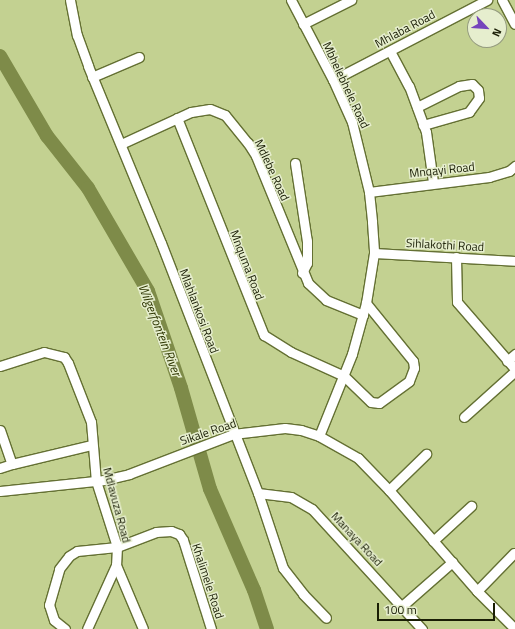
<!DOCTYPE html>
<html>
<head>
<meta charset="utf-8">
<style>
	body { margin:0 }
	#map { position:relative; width:515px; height:629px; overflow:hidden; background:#c3d191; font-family:"Titillium Web",sans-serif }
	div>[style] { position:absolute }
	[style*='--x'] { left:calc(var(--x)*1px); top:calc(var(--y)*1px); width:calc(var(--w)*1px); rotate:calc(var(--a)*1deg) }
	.river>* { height:14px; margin:-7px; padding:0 7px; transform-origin:7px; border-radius:7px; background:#7e8b49 }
	.roads { filter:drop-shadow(1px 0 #647033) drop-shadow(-1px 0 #647033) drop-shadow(0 1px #647033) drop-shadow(0 -1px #647033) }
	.minor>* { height:9px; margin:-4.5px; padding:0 4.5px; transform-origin:4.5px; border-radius:4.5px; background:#fff }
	span { translate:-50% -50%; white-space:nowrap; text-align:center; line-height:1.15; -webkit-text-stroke:3px #e6eece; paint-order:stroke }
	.street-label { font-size:12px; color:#1a1e05 }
	.water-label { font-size:13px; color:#2d3500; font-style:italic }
	.north { position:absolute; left:467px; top:8px; width:40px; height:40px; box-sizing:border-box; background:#e6eece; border:1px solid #949b7e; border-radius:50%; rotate:115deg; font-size:11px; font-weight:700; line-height:16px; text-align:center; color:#1a1e05 }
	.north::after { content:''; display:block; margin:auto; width:14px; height:18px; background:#7645bc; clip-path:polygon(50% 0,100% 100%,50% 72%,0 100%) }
	.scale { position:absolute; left:377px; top:603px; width:118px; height:18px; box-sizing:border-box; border:2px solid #1a1e05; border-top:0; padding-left:5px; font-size:12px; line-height:14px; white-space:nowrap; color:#1a1e05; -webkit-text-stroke:3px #e6eece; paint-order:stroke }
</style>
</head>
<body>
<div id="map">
	<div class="river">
		<i style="--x:0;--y:56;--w:93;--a:59.6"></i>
		<i style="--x:47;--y:136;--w:66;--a:51.7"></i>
		<i style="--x:88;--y:188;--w:119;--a:59.8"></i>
		<i style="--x:148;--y:291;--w:102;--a:71.2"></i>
		<i style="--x:181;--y:388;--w:105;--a:74"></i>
		<i style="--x:210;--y:489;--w:110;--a:66.5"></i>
		<i style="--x:254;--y:590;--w:41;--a:71.6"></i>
	</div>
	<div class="roads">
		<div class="minor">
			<i style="--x:70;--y:0;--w:36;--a:79"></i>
			<i style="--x:77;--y:35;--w:33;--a:70"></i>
			<i style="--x:88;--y:66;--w:191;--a:67.6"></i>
			<i style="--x:161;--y:243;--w:268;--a:68.8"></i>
			<i style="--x:258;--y:493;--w:79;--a:71.6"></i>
			<i style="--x:283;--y:568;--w:33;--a:52"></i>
			<i style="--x:303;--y:594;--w:33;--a:46"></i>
			<i style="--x:291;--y:0;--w:90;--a:62.3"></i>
			<i style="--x:333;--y:80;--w:46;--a:65.7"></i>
			<i style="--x:352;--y:122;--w:72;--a:76.3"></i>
			<i style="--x:369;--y:192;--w:30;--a:84"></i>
			<i style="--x:372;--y:222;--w:31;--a:86"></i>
			<i style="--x:374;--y:253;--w:51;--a:99.1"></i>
			<i style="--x:366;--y:303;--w:53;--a:105.4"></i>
			<i style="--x:352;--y:354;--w:88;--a:111.9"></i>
			<i style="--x:502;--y:0;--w:27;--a:62"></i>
			<i style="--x:303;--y:24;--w:54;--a:-26.6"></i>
			<i style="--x:390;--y:51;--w:40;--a:62"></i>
			<i style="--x:409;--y:86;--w:49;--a:69.7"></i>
			<i style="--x:426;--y:132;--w:50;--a:82"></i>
			<i style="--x:92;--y:77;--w:51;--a:-23.1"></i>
			<i style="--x:333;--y:80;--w:174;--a:-27.5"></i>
			<i style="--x:417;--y:107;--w:47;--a:-26.6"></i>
			<i style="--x:459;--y:86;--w:13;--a:-9"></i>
			<i style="--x:472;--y:84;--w:8;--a:45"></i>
			<i style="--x:478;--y:90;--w:8;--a:83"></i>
			<i style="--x:479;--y:98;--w:17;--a:126"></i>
			<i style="--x:469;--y:112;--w:48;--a:164.2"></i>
			<i style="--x:177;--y:118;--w:234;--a:68.2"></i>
			<i style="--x:264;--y:335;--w:32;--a:32"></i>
			<i style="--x:291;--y:352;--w:58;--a:24.4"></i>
			<i style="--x:344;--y:376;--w:37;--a:44"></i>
			<i style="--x:371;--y:402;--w:8;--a:7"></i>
			<i style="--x:379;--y:403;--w:37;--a:-36"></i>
			<i style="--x:409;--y:381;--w:14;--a:-69"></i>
			<i style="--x:414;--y:368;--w:7;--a:-98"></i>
			<i style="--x:413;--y:361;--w:75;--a:-129"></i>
			<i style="--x:121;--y:144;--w:77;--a:-24.6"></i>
			<i style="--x:191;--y:112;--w:19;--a:-9"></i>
			<i style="--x:210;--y:109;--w:16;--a:22"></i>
			<i style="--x:225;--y:115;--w:36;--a:51"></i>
			<i style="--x:248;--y:143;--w:15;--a:58"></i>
			<i style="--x:256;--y:156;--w:137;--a:67.7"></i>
			<i style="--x:308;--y:283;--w:25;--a:43"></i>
			<i style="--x:326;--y:300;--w:40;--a:22"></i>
			<i style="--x:295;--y:163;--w:79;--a:81.3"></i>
			<i style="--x:307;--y:241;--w:22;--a:90"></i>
			<i style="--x:307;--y:263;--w:11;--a:117"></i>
			<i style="--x:369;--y:192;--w:121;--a:-7.1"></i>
			<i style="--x:489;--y:177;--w:21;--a:-17"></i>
			<i style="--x:509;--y:171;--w:8;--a:-40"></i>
			<i style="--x:374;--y:253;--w:141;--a:3.2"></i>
			<i style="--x:456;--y:257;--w:45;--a:88.7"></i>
			<i style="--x:457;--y:302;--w:89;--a:49.1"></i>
			<i style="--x:507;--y:361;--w:11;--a:-41"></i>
			<i style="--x:0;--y:366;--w:46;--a:-17.7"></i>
			<i style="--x:44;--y:352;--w:21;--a:14"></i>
			<i style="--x:64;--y:357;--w:7;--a:56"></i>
			<i style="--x:68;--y:363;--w:63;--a:68.7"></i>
			<i style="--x:91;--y:422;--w:59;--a:85.2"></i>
			<i style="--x:96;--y:481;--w:69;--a:72.3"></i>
			<i style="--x:117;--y:547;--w:18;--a:93"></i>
			<i style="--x:116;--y:565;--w:70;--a:114.4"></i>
			<i style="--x:464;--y:417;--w:69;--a:-42"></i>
			<i style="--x:0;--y:430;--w:36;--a:71"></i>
			<i style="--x:12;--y:464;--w:13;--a:162"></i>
			<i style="--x:12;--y:464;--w:82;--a:-13.4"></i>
			<i style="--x:389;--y:490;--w:52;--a:-44.2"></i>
			<i style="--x:0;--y:491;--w:105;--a:-6"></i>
			<i style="--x:104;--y:480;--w:26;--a:-13"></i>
			<i style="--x:129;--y:474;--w:111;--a:-21"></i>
			<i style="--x:233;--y:434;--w:52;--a:-6.6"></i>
			<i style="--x:285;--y:428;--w:16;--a:7"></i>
			<i style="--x:301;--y:430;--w:19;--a:18"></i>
			<i style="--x:319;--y:436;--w:45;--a:29.4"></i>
			<i style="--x:358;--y:458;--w:45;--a:45.9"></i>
			<i style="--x:389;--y:490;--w:134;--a:48.9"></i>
			<i style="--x:477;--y:591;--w:54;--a:45"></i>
			<i style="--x:258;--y:493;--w:33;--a:7"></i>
			<i style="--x:291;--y:497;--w:24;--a:30"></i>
			<i style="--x:312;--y:509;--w:163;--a:47.5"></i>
			<i style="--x:433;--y:541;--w:52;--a:-42.6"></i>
			<i style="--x:116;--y:565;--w:69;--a:67.1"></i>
			<i style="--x:477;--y:591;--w:53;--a:-45.8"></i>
			<i style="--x:402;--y:606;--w:67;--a:-41.3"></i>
			<i style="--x:65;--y:629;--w:14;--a:-141"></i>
			<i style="--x:54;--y:620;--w:16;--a:-108"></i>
			<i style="--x:49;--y:605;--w:37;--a:-74"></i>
			<i style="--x:59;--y:569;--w:16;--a:-52"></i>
			<i style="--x:69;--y:556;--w:9;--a:-32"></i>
			<i style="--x:77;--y:551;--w:40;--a:-5.7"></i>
			<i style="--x:117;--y:547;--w:42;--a:-21"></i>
			<i style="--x:156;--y:532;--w:15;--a:-4"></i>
			<i style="--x:171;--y:531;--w:9;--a:21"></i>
			<i style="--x:179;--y:534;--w:7;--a:56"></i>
			<i style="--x:183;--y:540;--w:93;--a:72.5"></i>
		</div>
	</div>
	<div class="street-label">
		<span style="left:405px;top:29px;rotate:-28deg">Mhlaba Road</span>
		<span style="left:346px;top:85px;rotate:65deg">Mbhelebhele Road</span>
		<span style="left:272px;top:170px;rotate:65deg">Mdlebe Road</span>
		<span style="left:442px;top:170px;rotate:-6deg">Mnqayi Road</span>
		<span style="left:445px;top:245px;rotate:3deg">Sihlakothi Road</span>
		<span style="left:247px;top:265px;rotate:69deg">Mnquma Road</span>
		<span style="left:199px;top:311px;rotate:69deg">Mlahlankosi Road</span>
		<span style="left:208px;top:432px;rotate:-19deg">Sikale Road</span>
		<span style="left:117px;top:505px;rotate:75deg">Mdlavuza Road</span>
		<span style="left:357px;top:539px;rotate:47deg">Manaya Road</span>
		<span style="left:208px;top:581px;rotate:72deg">Khalimele Road</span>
	</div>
	<div class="water-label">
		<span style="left:160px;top:330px;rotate:69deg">Wilgerfontein River</span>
	</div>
	<div class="north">N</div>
	<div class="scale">100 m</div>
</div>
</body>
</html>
